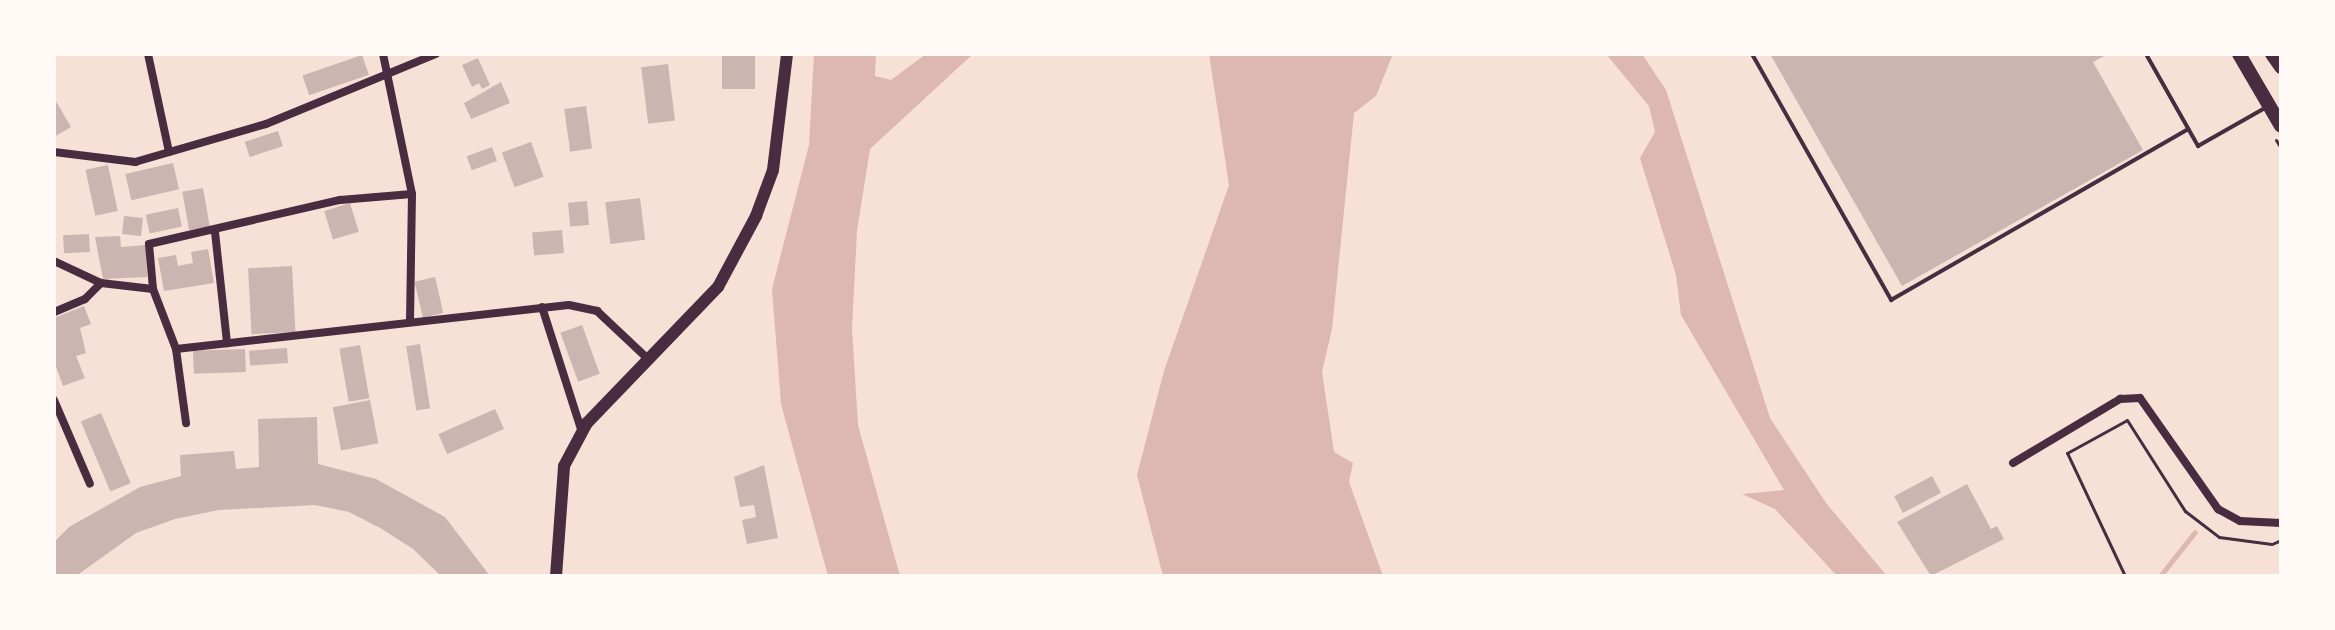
<!DOCTYPE html>
<html>
<head>
<meta charset="utf-8">
<style>
	body { margin:0 }
	#map { position:relative; width:2335px; height:630px; overflow:hidden; background:#f7e1d7; font-family:Helvetica,sans-serif }
	div>[style] { position:absolute }
	[style*='--x'] { left:calc(var(--x)*1px); top:calc(var(--y)*1px); width:calc(var(--w)*1px); rotate:calc(var(--a)*1deg) }
	.water>* { inset:0; background:#dcb8b0 }
	.stream>* { height:5px; margin:-2.5px; padding:0 2.5px; transform-origin:2.5px; border-radius:2.5px; background:#dcb8b0 }
	.building>* { inset:0; background:#ccb4b1; transform-origin:0 0 }
	.path>* { height:3px; margin:-1.5px; padding:0 1.5px; transform-origin:1.5px; border-radius:1.5px; background:#4a2c40 }
	.service>* { height:4px; margin:-2px; padding:0 2px; transform-origin:2px; border-radius:2px; background:#4a2c40 }
	.minor>* { height:8px; margin:-4px; padding:0 4px; transform-origin:4px; border-radius:4px; background:#4a2c40 }
	.secondary>* { height:12px; margin:-6px; padding:0 6px; transform-origin:6px; border-radius:6px; background:#4a2c40 }
	.primary>* { height:14px; margin:-7px; padding:0 7px; transform-origin:7px; border-radius:7px; background:#4a2c40 }
	span { translate:-50% -50%; white-space:nowrap; text-align:center; line-height:1.15; -webkit-text-stroke:6px #fffaf5; paint-order:stroke }
	.frame { position:absolute; inset:0; border:56px solid #fffaf5; pointer-events:none }
</style>
</head>
<body>
<div id="map">
	<div class="water">
		<i style="clip-path:polygon(814px 54px,876px 54px,875px 76px,891px 80px,926px 54px,973px 54px,870px 149px,857px 231px,852px 329px,858px 425px,900px 576px,828px 576px,781px 404px,772px 289px,809px 145px)"></i>
		<i style="clip-path:polygon(1209px 54px,1393px 54px,1376px 96px,1354px 113px,1332px 329px,1322px 372px,1334px 452px,1353px 463px,1349px 482px,1383px 576px,1163px 576px,1137px 475px,1164px 371px,1229px 185px)"></i>
		<i style="clip-path:polygon(1606px 54px,1642px 54px,1666px 90px,1770px 418px,1826px 503px,1887px 576px,1837px 576px,1775px 509px,1742px 494px,1784px 490px,1681px 315px,1676px 275px,1640px 158px,1655px 132px,1649px 106px)"></i>
	</div>
	<div class="stream">
		<i style="--x:2160;--y:576;--w:56;--a:-51.5"></i>
	</div>
	<div class="building">
		<i style="left:722px;top:54px;width:33px;height:35px"></i>
		<i style="clip-path:polygon(1770px 54px,2108px 54px,2093px 62px,2143px 150px,1902px 286px)"></i>
		<i style="left:362px;top:55px;width:21px;height:63px;rotate:71deg"></i>
		<i style="clip-path:polygon(478px 58px,490px 85px,482px 89px,479px 83px,472px 87px,462px 65px)"></i>
		<i style="left:668px;top:64px;width:57px;height:27px;rotate:83deg"></i>
		<i style="clip-path:polygon(501px 82px,510px 103px,471px 119px,464px 103px)"></i>
		<i style="clip-path:polygon(54px 98px,71px 127px,54px 137px)"></i>
		<i style="left:586px;top:106px;width:43px;height:22px;rotate:82deg"></i>
		<i style="left:278px;top:131px;width:16px;height:35px;rotate:72deg"></i>
		<i style="left:531px;top:142px;width:37px;height:31px;rotate:70deg"></i>
		<i style="left:492px;top:147px;width:15px;height:27px;rotate:70deg"></i>
		<i style="left:173px;top:163px;width:27px;height:49px;rotate:77deg"></i>
		<i style="left:108px;top:165px;width:47px;height:23px;rotate:78deg"></i>
		<i style="left:203px;top:188px;width:39px;height:21px;rotate:80deg"></i>
		<i style="left:640px;top:198px;width:42px;height:35px;rotate:83deg"></i>
		<i style="left:587px;top:201px;width:24px;height:19px;rotate:85deg"></i>
		<i style="left:350px;top:203px;width:30px;height:27px;rotate:73deg"></i>
		<i style="left:178px;top:208px;width:19px;height:33px;rotate:78deg"></i>
		<i style="left:124px;top:216px;width:19px;height:18px;rotate:6deg"></i>
		<i style="left:562px;top:230px;width:23px;height:30px;rotate:85deg"></i>
		<i style="left:89px;top:234px;width:18px;height:26px;rotate:87deg"></i>
		<i style="clip-path:polygon(120px 236px,121px 247px,146px 245px,147px 277px,103px 279px,95px 237px)"></i>
		<i style="clip-path:polygon(208px 249px,214px 283px,164px 291px,158px 258px,176px 255px,178px 266px,193px 263px,191px 252px)"></i>
		<i style="left:292px;top:266px;width:66px;height:44px;rotate:87deg"></i>
		<i style="left:435px;top:277px;width:37px;height:21px;rotate:77deg"></i>
		<i style="clip-path:polygon(84px 306px,91px 324px,80px 328px,86px 353px,76px 356px,85px 378px,63px 386px,54px 361px,54px 318px)"></i>
		<i style="left:582px;top:325px;width:52px;height:23px;rotate:70deg"></i>
		<i style="left:420px;top:344px;width:65px;height:14px;rotate:81deg"></i>
		<i style="left:360px;top:345px;width:54px;height:21px;rotate:80deg"></i>
		<i style="left:287px;top:348px;width:15px;height:38px;rotate:86deg"></i>
		<i style="left:245px;top:349px;width:23px;height:52px;rotate:88deg"></i>
		<i style="left:370px;top:400px;width:44px;height:38px;rotate:79deg"></i>
		<i style="left:495px;top:409px;width:22px;height:62px;rotate:66deg"></i>
		<i style="left:101px;top:413px;width:76px;height:22px;rotate:67deg"></i>
		<i style="clip-path:polygon(317px 417px,318px 464px,376px 479px,445px 517px,490px 576px,441px 576px,413px 549px,382px 529px,349px 512px,315px 505px,219px 510px,175px 519px,136px 533px,76px 576px,54px 576px,54px 542px,69px 527px,140px 487px,181px 476px,180px 455px,234px 451px,236px 469px,259px 467px,258px 419px)"></i>
		<i style="clip-path:polygon(764px 465px,778px 538px,747px 544px,742px 520px,756px 517px,754px 505px,740px 507px,734px 477px)"></i>
		<i style="left:1932px;top:476px;width:19px;height:43px;rotate:62deg"></i>
		<i style="clip-path:polygon(1967px 484px,1991px 529px,1997px 526px,2004px 539px,1931px 576px,1897px 522px)"></i>
	</div>
	<div class="path">
		<i style="--x:2276;--y:140;--w:9;--a:58"></i>
		<i style="--x:2125;--y:576;--w:136;--a:-115.2"></i>
		<i style="--x:2067;--y:453;--w:68;--a:-28.8"></i>
		<i style="--x:2127;--y:420;--w:108;--a:57.5"></i>
		<i style="--x:2185;--y:511;--w:43;--a:37.4"></i>
		<i style="--x:2219;--y:537;--w:53;--a:7.5"></i>
		<i style="--x:2272;--y:544;--w:10;--a:-24"></i>
	</div>
	<div class="service">
		<i style="--x:1752;--y:54;--w:283;--a:60.5"></i>
		<i style="--x:1891;--y:300;--w:343;--a:-29.9"></i>
		<i style="--x:2146;--y:54;--w:106;--a:60.5"></i>
		<i style="--x:2198;--y:146;--w:77;--a:-29.6"></i>
	</div>
	<div class="minor">
		<i style="--x:148;--y:54;--w:100;--a:77.9"></i>
		<i style="--x:383;--y:54;--w:143;--a:78.3"></i>
		<i style="--x:412;--y:194;--w:127;--a:90.9"></i>
		<i style="--x:54;--y:152;--w:82;--a:7"></i>
		<i style="--x:135;--y:162;--w:136;--a:-16.2"></i>
		<i style="--x:266;--y:124;--w:184;--a:-22.4"></i>
		<i style="--x:215;--y:232;--w:112;--a:83.8"></i>
		<i style="--x:54;--y:261;--w:52;--a:25.1"></i>
		<i style="--x:101;--y:283;--w:23;--a:135"></i>
		<i style="--x:85;--y:299;--w:34;--a:157"></i>
		<i style="--x:101;--y:283;--w:52;--a:6.6"></i>
		<i style="--x:153;--y:289;--w:64;--a:69"></i>
		<i style="--x:176;--y:349;--w:395;--a:-6.4"></i>
		<i style="--x:569;--y:305;--w:29;--a:12"></i>
		<i style="--x:597;--y:311;--w:71;--a:43.3"></i>
		<i style="--x:153;--y:289;--w:45;--a:-95.1"></i>
		<i style="--x:149;--y:244;--w:196;--a:-13"></i>
		<i style="--x:340;--y:200;--w:72;--a:-4.8"></i>
		<i style="--x:542;--y:307;--w:131;--a:72.3"></i>
		<i style="--x:176;--y:349;--w:75;--a:82.3"></i>
		<i style="--x:54;--y:400;--w:91;--a:66.8"></i>
		<i style="--x:2013;--y:463;--w:125;--a:-30.9"></i>
		<i style="--x:2120;--y:399;--w:20;--a:-3"></i>
		<i style="--x:2140;--y:398;--w:136;--a:54.9"></i>
		<i style="--x:2218;--y:509;--w:25;--a:29"></i>
		<i style="--x:2240;--y:521;--w:41;--a:2.8"></i>
	</div>
	<div class="secondary">
		<i style="--x:556;--y:576;--w:110;--a:-85.8"></i>
		<i style="--x:564;--y:466;--w:49;--a:-61.9"></i>
		<i style="--x:587;--y:423;--w:189;--a:-46.1"></i>
		<i style="--x:718;--y:287;--w:81;--a:-61.8"></i>
		<i style="--x:756;--y:216;--w:49;--a:-69.7"></i>
		<i style="--x:773;--y:170;--w:117;--a:-83.1"></i>
	</div>
	<div class="primary">
		<i style="--x:2239;--y:54;--w:83;--a:59.7"></i>
		<i style="--x:2272;--y:54;--w:16;--a:55"></i>
	</div>
	<div class="frame"></div>
</div>
</body>
</html>
